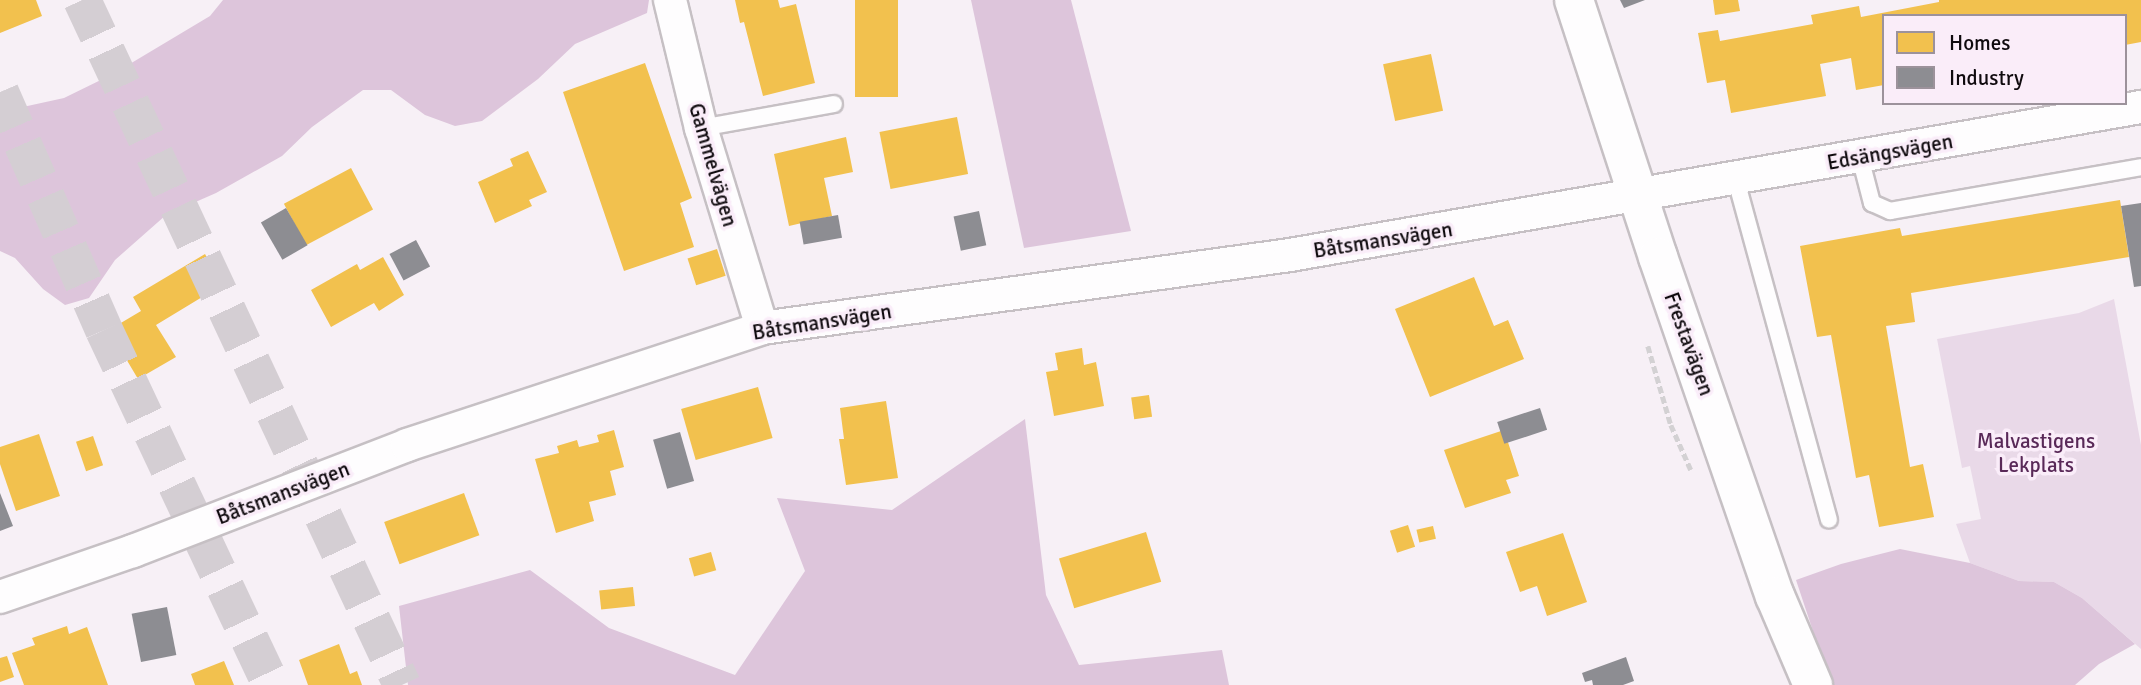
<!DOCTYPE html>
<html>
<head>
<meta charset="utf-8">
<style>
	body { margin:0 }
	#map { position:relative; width:2141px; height:685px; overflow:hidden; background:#f7f0f6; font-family:Signika,sans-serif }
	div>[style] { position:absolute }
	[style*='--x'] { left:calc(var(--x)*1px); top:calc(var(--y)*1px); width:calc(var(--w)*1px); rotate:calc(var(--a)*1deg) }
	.green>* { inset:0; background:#e9d9e8 }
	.forest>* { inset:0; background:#ddc5db }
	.homes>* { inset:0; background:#f2c14e; transform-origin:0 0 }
	.industry>* { inset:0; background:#8d8d92; transform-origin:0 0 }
	.highway-tunnel>* { height:38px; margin-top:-19px; transform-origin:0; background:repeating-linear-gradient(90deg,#d4ced3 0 38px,transparent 0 57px) }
	.path>* { height:4.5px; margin-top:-2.25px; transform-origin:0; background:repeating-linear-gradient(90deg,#d3d1d3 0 7px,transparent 0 10.5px) }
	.roads { filter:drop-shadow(2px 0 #c6c0c4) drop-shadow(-2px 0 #c6c0c4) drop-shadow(0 2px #c6c0c4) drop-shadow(0 -2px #c6c0c4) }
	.lane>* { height:16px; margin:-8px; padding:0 8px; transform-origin:8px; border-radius:8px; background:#fefdfe }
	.street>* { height:32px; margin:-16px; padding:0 16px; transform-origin:16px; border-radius:16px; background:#fefdfe }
	.secondary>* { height:38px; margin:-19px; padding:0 19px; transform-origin:19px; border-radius:19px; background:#fefdfe }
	span { translate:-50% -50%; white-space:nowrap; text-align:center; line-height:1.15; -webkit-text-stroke:7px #faedf9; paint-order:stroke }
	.street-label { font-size:21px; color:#0f0a0e }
	.park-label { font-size:21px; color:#592958 }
	.legend { position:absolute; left:1882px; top:14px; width:245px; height:91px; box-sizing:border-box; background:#faedf9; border:2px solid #9c929b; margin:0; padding:9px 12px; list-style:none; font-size:21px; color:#0f0a0e }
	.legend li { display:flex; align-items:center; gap:14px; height:35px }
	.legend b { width:35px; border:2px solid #9c929b }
</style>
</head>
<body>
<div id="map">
	<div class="green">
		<i style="clip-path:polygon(2114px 299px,2141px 445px,2141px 649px,2082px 598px,2054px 582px,2019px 581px,1970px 563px,1956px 524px,1981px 519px,1970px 466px,1962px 468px,1937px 339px,2079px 313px)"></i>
	</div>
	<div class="forest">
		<i style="clip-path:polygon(223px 0,649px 0,647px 13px,575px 44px,538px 79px,482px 121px,455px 126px,425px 115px,391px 90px,363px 90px,312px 127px,282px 156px,216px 193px,166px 215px,115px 260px,89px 298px,65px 305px,43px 289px,15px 258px,0 251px,0 112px,64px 98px,113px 74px,210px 16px)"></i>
		<i style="clip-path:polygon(971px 0,1071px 0,1131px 231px,1024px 248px)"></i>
		<i style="clip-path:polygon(1025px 419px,1046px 595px,1079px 665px,1222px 650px,1229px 685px,408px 685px,399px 606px,530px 570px,609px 628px,735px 675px,805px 571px,777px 498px,892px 510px)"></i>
		<i style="clip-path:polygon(1900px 549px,1970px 563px,2019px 581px,2054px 582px,2082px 598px,2135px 644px,2099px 664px,2075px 685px,1831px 685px,1796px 580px,1841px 564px)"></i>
	</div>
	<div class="homes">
		<i style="clip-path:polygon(0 0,36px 0,42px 16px,0 33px)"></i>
		<i style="clip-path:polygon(735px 0,778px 0,780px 8px,796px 4px,815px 83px,763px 96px,744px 22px,740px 23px)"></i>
		<i style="left:855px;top:0;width:43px;height:97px"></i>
		<i style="clip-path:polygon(1713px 0,1738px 0,1740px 11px,1715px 15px)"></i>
		<i style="clip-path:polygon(1939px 0,2141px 0,2141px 42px,2125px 45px,2125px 16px,1884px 16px,1884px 85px,1856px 90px,1851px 58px,1836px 61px,1820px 64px,1826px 96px,1731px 113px,1725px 80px,1707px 83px,1698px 33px,1718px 30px,1720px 41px,1813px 24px,1811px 15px,1859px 6px,1861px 17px,1939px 2px)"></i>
		<i style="left:1431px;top:54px;width:58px;height:49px;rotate:78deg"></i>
		<i style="clip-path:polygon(645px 63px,692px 198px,680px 203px,694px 247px,624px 271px,563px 92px)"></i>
		<i style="left:957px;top:117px;width:58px;height:79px;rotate:79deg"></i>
		<i style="clip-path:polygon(846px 137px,853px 172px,824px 178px,832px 216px,789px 226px,774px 154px)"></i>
		<i style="clip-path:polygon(528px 151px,547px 192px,529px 200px,532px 206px,495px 223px,478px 182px,513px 166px,510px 159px)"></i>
		<i style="left:351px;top:168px;width:47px;height:76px;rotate:62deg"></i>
		<i style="clip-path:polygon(2120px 200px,2129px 257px,1911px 293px,1915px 322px,1886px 326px,1910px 467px,1923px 464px,1934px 517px,1879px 527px,1869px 475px,1856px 478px,1831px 335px,1817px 337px,1800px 246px,1900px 228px,1902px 236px)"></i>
		<i style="left:717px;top:249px;width:28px;height:31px;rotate:72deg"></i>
		<i style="clip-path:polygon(205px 254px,222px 285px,156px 325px,176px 357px,138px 379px,109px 330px,141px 311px,133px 297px)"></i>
		<i style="clip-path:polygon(383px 257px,404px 295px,379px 311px,374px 303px,331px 327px,311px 290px,357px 264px,360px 270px)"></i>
		<i style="clip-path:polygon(1474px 277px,1494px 326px,1508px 320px,1524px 359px,1430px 397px,1395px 309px)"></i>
		<i style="clip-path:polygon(1082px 348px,1084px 365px,1096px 362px,1104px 406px,1054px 416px,1046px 372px,1058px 370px,1055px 353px)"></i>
		<i style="left:758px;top:387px;width:53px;height:80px;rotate:74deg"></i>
		<i style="left:1149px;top:395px;width:22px;height:18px;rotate:82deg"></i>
		<i style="clip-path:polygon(886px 401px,898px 478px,846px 485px,839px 439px,844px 439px,840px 408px)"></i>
		<i style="clip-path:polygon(614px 430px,624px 467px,610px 471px,616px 495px,589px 502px,594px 521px,556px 533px,535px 459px,559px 453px,557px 446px,577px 440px,579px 447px,599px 442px,597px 435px)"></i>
		<i style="clip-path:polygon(1504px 430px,1519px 476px,1506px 480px,1511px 493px,1465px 508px,1444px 450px)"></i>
		<i style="clip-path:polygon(39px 434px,60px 496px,16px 511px,0 464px,0 447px)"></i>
		<i style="left:93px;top:436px;width:31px;height:18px;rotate:71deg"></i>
		<i style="left:464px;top:493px;width:45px;height:85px;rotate:70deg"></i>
		<i style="left:1408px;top:525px;width:23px;height:19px;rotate:72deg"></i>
		<i style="left:1433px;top:526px;width:13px;height:17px;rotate:77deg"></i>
		<i style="left:1146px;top:532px;width:52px;height:91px;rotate:73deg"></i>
		<i style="clip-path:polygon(1563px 533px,1587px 602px,1547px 616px,1537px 586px,1520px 592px,1506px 552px)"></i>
		<i style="left:711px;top:552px;width:19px;height:23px;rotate:74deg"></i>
		<i style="left:633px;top:587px;width:19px;height:34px;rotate:84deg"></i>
		<i style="clip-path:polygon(67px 626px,69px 634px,87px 627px,108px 685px,24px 685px,12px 653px,35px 645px,32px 638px)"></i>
		<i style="clip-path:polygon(339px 644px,350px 674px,357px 671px,362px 685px,308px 685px,299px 660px)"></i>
		<i style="clip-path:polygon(7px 656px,14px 677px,0 682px,0 658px)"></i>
		<i style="clip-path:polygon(224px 661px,234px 685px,195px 685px,191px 674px)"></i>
	</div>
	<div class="industry">
		<i style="clip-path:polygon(1620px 0,1645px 0,1624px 8px)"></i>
		<i style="clip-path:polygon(2141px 203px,2141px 286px,2134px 287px,2121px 206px)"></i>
		<i style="left:286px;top:208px;width:43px;height:29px;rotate:60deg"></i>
		<i style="left:979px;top:211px;width:35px;height:26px;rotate:78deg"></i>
		<i style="left:838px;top:215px;width:23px;height:39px;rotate:80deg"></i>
		<i style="left:416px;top:240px;width:30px;height:30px;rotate:62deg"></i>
		<i style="left:1540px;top:408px;width:23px;height:45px;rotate:72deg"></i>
		<i style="left:680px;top:432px;width:51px;height:28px;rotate:74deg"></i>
		<i style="clip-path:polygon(0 493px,13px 526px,0 531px)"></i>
		<i style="left:167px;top:607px;width:49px;height:36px;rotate:79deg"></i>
		<i style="clip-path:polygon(1626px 657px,1634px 681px,1623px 685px,1593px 685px,1592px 680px,1585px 682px,1582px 673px)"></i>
	</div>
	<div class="highway-tunnel">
		<i style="--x:82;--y:0;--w:756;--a:64.96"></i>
		<i style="--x:0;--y:92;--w:260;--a:66.4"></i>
		<i style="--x:104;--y:330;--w:392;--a:64.8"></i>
	</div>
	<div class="path">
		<i style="--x:1648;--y:346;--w:82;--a:73.8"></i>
		<i style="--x:1671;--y:425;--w:49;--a:66"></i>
	</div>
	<div class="roads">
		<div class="lane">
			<i style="--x:701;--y:128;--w:135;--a:-10.2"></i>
			<i style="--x:1860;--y:157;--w:48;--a:75.4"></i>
			<i style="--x:1872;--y:203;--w:20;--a:24"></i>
			<i style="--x:1890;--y:211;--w:255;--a:-9.9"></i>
			<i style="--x:1736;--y:180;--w:352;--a:74.7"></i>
		</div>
		<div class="street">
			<i style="--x:670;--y:0;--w:132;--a:76.4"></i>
			<i style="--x:701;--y:128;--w:209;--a:73"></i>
			<i style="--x:0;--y:597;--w:141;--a:-19.1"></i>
			<i style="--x:133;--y:551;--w:294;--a:-21.1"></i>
			<i style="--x:407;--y:445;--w:374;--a:-18.2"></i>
			<i style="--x:762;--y:328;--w:533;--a:-7.87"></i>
			<i style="--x:1290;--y:255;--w:864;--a:-9.87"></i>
		</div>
		<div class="secondary">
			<i style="--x:1574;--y:0;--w:270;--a:71.9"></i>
			<i style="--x:1658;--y:257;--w:359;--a:71"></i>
			<i style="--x:1775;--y:596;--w:97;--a:66.9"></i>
		</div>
	</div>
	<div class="street-label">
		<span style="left:1890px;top:152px;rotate:-10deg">Edsängsvägen</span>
		<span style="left:713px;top:165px;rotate:74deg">Gammelvägen</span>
		<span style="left:1383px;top:240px;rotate:-9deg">Båtsmansvägen</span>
		<span style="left:822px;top:322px;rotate:-9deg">Båtsmansvägen</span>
		<span style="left:1689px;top:344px;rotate:70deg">Frestavägen</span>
		<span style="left:283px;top:493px;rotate:-21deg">Båtsmansvägen</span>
	</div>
	<div class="park-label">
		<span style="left:2036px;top:453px">Malvastigens<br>Lekplats</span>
	</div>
	<ul class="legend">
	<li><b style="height:19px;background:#f2c14e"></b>Homes</li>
	<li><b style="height:19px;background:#8d8d92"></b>Industry</li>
	</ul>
</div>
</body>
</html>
